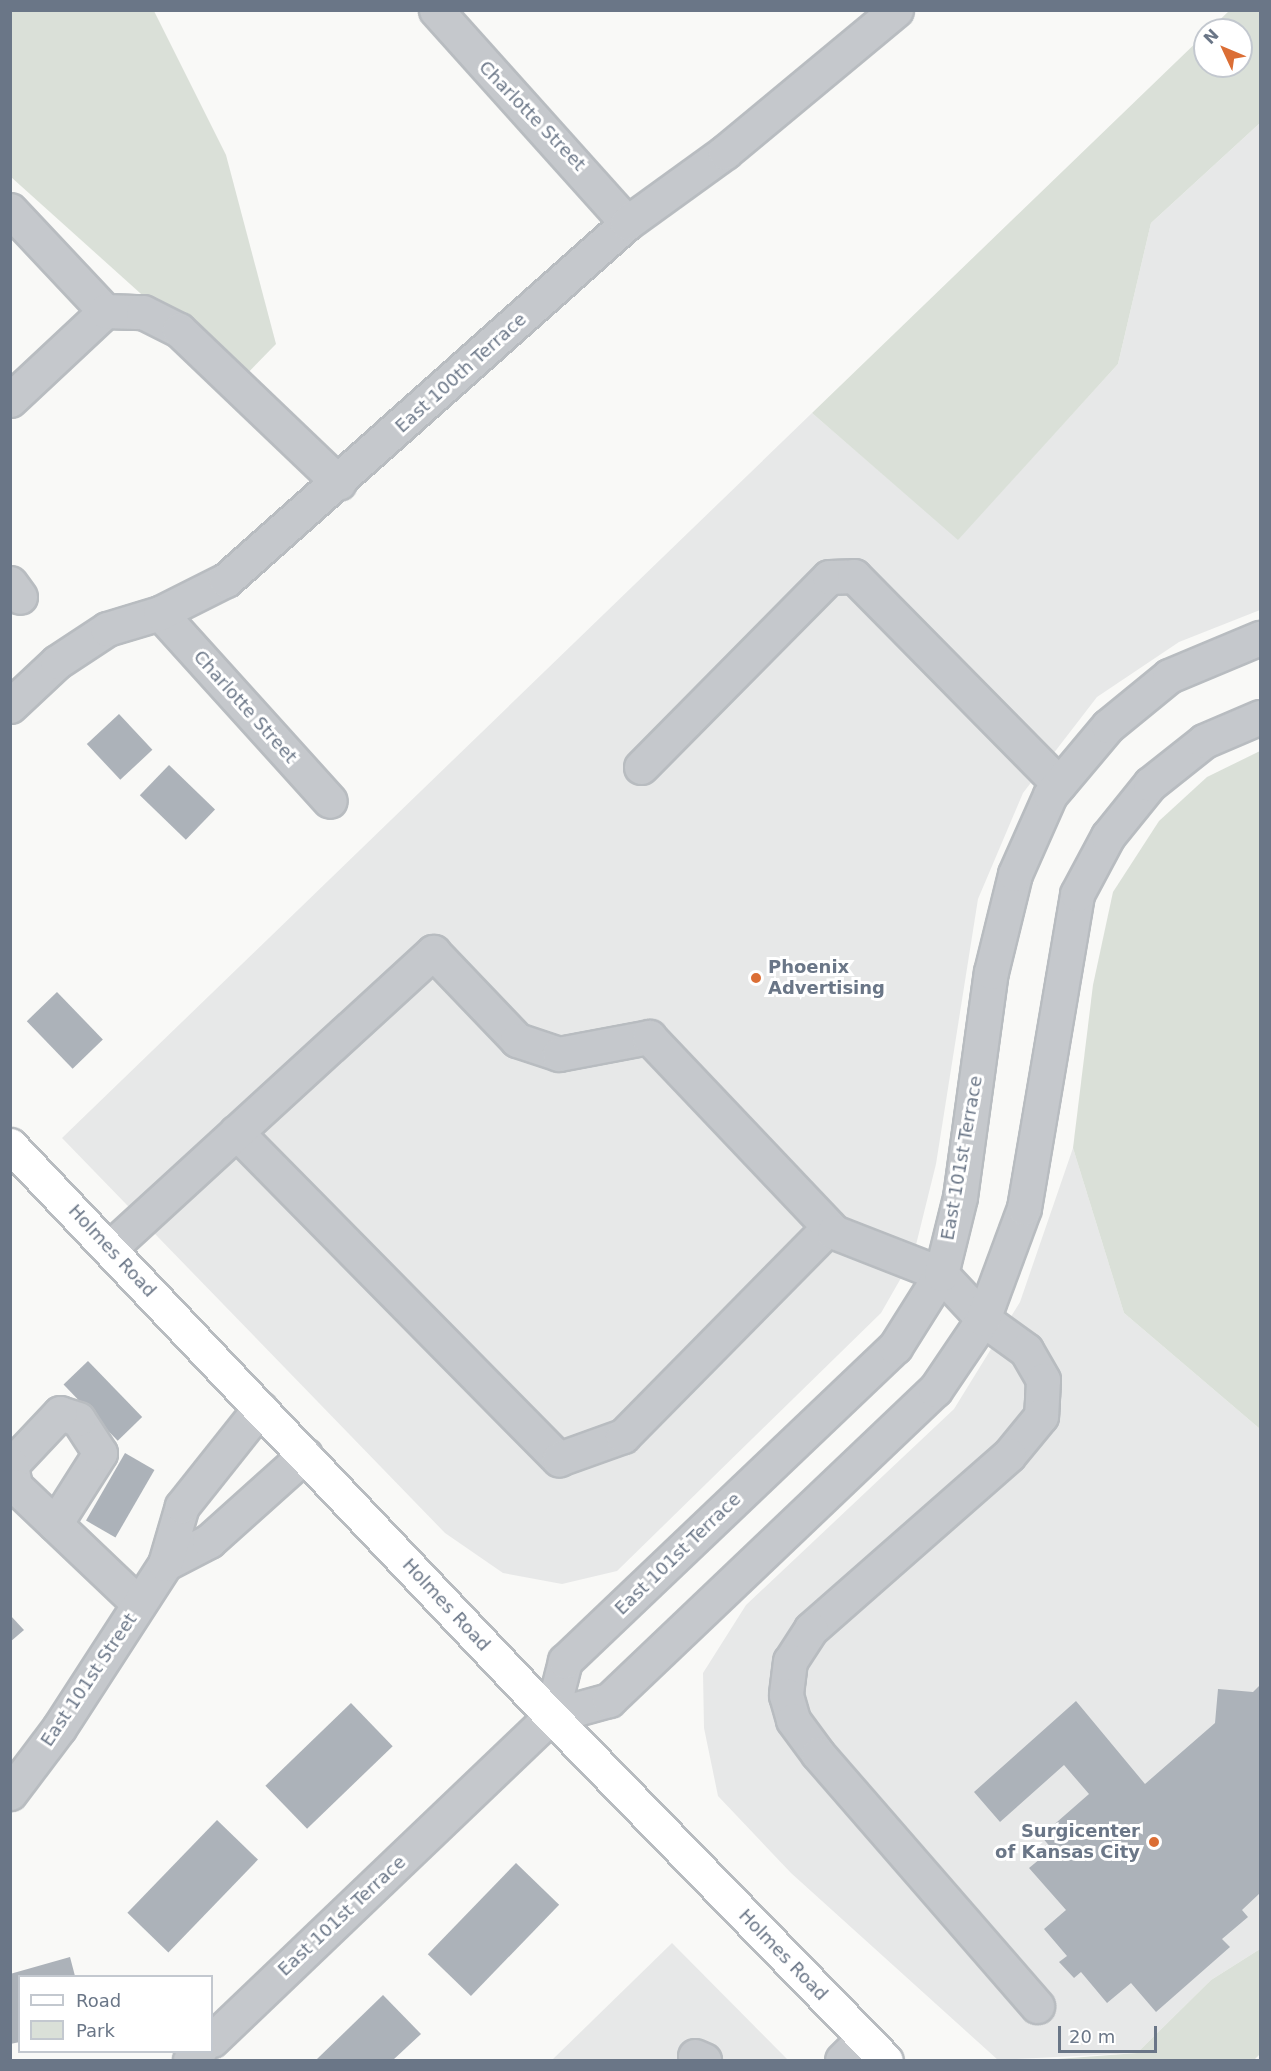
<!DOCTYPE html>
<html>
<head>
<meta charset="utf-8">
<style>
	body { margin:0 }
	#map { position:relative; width:1271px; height:2071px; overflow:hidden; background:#f9f9f7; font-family:"DejaVu Sans",sans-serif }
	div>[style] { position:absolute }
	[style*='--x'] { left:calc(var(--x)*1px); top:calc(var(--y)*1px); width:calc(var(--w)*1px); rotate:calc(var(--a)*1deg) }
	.built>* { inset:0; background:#e7e8e8 }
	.green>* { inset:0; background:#dae0d8 }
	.building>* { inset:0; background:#acb2b9; transform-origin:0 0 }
	.roads { filter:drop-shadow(2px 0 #b8bcc0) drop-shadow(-2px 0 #b8bcc0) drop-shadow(0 2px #b8bcc0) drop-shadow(0 -2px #b8bcc0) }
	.minor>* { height:33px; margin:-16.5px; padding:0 16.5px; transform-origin:16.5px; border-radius:16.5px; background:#c5c8cc }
	.major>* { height:33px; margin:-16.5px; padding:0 16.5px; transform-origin:16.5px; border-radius:16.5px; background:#fff }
	.dots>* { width:16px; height:16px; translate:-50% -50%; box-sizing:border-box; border:3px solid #fff; border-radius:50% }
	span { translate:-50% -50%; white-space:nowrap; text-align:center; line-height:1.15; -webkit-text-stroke:6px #fff; paint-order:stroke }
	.street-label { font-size:18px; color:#6a7687 }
	.poi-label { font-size:18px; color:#6a7687; font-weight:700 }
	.left { translate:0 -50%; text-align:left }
	.right { translate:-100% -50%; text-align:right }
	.frame { position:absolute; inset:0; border:12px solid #6a7687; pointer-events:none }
	.legend { position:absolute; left:18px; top:1975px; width:195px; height:78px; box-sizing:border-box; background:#fff; border:2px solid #c3c8cf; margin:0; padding:8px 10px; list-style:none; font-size:18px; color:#6a7687 }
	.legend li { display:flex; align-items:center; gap:12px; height:30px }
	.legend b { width:30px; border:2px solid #c3c8cf }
	.north { position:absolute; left:1193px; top:18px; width:60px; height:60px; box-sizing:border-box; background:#fff; border:2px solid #c3c8cf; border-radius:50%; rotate:314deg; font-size:16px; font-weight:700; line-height:24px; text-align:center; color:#6a7687 }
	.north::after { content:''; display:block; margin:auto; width:21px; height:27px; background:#db6e35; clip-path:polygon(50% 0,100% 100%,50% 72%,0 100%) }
	.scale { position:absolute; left:1058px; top:2026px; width:99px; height:27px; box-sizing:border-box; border:3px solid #6a7687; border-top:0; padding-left:8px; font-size:18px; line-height:21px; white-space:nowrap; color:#6a7687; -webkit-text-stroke:4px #fff; paint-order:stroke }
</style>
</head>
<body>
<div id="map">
	<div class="built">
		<i style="clip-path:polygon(1260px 123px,1260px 610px,1179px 642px,1097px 697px,1023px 793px,978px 899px,936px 1164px,913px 1257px,881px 1313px,617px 1571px,562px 1584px,503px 1573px,445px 1533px,62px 1138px,812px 413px,958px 539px,1118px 364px,1151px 223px)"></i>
		<i style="clip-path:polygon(1073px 1148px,1124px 1313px,1260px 1429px,1260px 1949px,1211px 1980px,1137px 2053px,998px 2060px,791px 1873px,718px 1796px,704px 1728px,703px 1673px,746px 1605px,954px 1409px,1020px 1302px)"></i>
		<i style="clip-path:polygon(672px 1943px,788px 2060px,552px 2060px)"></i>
	</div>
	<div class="green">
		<i style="clip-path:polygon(11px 11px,154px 11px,226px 155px,276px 344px,239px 382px,11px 177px)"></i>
		<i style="clip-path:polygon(1229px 11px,1260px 11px,1260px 123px,1151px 223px,1118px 364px,958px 540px,812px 413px,1205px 34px,1205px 66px,1241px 66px,1241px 30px,1209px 30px)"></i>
		<i style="clip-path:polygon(1260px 751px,1260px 1429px,1124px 1313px,1073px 1148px,1093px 985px,1113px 892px,1159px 821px,1207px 777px)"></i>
		<i style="clip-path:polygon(1260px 1949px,1260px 2054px,1254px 2060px,1044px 2060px,1137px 2053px,1211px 1980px)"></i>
	</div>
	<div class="building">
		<i style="left:119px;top:714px;width:49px;height:44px;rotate:47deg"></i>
		<i style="left:169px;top:765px;width:64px;height:42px;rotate:44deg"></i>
		<i style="left:57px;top:992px;width:66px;height:42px;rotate:46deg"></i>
		<i style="left:88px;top:1361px;width:78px;height:34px;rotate:46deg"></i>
		<i style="left:125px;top:1453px;width:34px;height:78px;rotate:30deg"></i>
		<i style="clip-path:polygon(10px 1615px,24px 1630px,10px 1642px)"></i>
		<i style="clip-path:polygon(1260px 1685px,1260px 1893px,1242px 1910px,1248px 1917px,1222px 1939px,1230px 1947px,1156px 2012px,1131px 1983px,1107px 2003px,1081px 1972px,1074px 1978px,1059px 1962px,1067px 1956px,1044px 1929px,1066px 1910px,1029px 1868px,1052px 1849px,1041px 1836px,1089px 1794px,1064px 1765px,1000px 1822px,974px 1792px,1076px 1701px,1145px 1784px,1215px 1723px,1218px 1689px,1253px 1692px)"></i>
		<i style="left:351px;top:1703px;width:60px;height:119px;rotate:46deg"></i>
		<i style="left:217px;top:1820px;width:57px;height:129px;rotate:44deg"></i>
		<i style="left:516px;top:1863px;width:60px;height:127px;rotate:44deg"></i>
		<i style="clip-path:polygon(70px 1957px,75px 1976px,20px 1976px,20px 2042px,10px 2044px,10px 1974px)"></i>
		<i style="clip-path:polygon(383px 1995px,421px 2034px,393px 2060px,316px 2060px)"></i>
	</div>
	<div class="roads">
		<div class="minor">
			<i style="--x:436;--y:10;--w:286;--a:48.1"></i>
			<i style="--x:10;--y:210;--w:139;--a:46.8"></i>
			<i style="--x:10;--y:400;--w:130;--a:-43.1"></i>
			<i style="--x:105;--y:311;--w:38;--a:2"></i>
			<i style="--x:143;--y:312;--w:40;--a:26.6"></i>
			<i style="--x:179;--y:330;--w:221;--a:43.7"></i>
			<i style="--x:10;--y:583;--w:17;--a:54"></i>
			<i style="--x:160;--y:613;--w:253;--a:47.9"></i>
			<i style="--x:10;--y:706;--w:64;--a:-43.1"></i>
			<i style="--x:57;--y:662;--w:60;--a:-33.4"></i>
			<i style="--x:107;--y:629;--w:55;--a:-16.8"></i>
			<i style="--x:160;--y:613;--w:74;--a:-26.6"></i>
			<i style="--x:226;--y:580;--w:537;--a:-41.68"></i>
			<i style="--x:627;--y:223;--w:121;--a:-35.9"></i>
			<i style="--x:725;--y:152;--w:222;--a:-39.7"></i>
			<i style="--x:641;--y:767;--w:267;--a:-45.3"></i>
			<i style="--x:829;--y:577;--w:25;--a:-2"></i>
			<i style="--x:854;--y:576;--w:292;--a:45.4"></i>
			<i style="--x:236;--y:1132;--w:460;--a:45.4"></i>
			<i style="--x:559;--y:1459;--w:68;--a:-19.8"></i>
			<i style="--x:623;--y:1436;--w:293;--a:-45.4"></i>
			<i style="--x:109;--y:1249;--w:440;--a:-42.5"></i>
			<i style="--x:433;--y:952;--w:122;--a:46.3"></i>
			<i style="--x:517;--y:1040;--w:44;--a:18.4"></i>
			<i style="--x:559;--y:1054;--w:92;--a:-10.7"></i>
			<i style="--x:649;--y:1037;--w:269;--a:46.5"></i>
			<i style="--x:834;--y:1232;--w:115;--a:21.4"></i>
			<i style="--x:941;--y:1274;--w:62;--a:47"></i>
			<i style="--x:983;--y:1319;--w:53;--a:35.8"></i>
			<i style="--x:1026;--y:1350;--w:34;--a:60"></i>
			<i style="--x:1043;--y:1380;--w:36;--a:93"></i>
			<i style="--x:1041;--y:1416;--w:50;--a:129.4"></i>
			<i style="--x:1009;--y:1455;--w:264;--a:138.7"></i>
			<i style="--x:811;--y:1629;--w:38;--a:123"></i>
			<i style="--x:790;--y:1661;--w:34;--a:97"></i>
			<i style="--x:786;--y:1695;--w:26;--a:74"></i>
			<i style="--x:793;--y:1720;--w:42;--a:53.7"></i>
			<i style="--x:818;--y:1754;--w:334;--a:49"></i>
			<i style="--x:55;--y:1524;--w:84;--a:-57.6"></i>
			<i style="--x:100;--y:1453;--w:40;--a:-122.9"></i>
			<i style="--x:78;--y:1419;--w:19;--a:-162"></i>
			<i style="--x:60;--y:1413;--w:71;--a:133.3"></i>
			<i style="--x:11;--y:1465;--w:21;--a:79"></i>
			<i style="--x:15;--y:1486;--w:171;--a:43.6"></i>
			<i style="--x:165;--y:1564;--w:50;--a:-27.6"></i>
			<i style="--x:209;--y:1541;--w:129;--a:-41.9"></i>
			<i style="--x:551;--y:1716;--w:57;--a:-75.7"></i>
			<i style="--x:565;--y:1661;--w:456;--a:-43.6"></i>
			<i style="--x:895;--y:1347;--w:86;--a:-57.8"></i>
			<i style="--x:941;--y:1274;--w:79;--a:-76.1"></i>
			<i style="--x:960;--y:1197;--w:227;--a:-82.2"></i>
			<i style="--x:991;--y:972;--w:101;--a:-76.2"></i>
			<i style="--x:1015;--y:874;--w:86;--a:-66.1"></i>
			<i style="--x:1050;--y:795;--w:90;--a:-50"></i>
			<i style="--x:1108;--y:726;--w:79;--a:-39.3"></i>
			<i style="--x:1169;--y:676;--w:99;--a:-22.7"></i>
			<i style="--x:10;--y:1793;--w:81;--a:-53"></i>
			<i style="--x:59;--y:1728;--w:195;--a:-57.1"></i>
			<i style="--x:165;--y:1564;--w:60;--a:-73.7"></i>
			<i style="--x:182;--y:1506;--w:125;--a:-51.5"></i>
			<i style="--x:212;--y:2040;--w:469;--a:-43.7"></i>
			<i style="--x:551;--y:1716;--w:60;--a:-15.4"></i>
			<i style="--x:609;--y:1700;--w:450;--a:-43.6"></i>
			<i style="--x:935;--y:1390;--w:86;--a:-55.9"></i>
			<i style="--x:983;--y:1319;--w:118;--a:-69.7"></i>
			<i style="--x:1024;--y:1208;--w:318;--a:-80.4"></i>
			<i style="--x:1077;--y:894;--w:66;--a:-61.9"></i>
			<i style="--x:1108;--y:836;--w:67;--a:-51.1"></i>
			<i style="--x:1150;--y:784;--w:69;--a:-38.5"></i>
			<i style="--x:1204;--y:741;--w:61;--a:-23.2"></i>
			<i style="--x:695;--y:2056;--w:10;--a:24"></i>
			<i style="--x:190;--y:2060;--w:12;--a:-42"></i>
			<i style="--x:842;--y:2060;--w:31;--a:-45"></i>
		</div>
		<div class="major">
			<i style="--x:10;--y:1145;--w:787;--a:46.55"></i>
			<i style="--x:551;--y:1716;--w:480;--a:45.8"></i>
		</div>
	</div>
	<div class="dots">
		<i style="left:756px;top:978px;background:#db6e35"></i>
		<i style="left:1154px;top:1842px;background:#db6e35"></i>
	</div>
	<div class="street-label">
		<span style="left:532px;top:116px;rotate:46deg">Charlotte Street</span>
		<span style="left:461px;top:373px;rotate:-42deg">East 100th Terrace</span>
		<span style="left:245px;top:707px;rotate:48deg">Charlotte Street</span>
		<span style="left:962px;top:1158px;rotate:-80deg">East 101st Terrace</span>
		<span style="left:112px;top:1251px;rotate:47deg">Holmes Road</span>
		<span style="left:678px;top:1554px;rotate:-44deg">East 101st Terrace</span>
		<span style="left:446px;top:1605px;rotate:47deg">Holmes Road</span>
		<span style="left:89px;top:1680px;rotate:-56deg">East 101st Street</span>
		<span style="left:342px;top:1916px;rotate:-43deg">East 101st Terrace</span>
		<span style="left:783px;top:1955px;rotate:46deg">Holmes Road</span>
	</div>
	<div class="poi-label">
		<span class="left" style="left:768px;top:978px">Phoenix<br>Advertising</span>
		<span class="right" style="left:1140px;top:1842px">Surgicenter<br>of Kansas City</span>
	</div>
	<div class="frame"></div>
	<ul class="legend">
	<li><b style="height:8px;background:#fff"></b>Road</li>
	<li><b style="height:16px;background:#dae0d8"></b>Park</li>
	</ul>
	<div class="north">N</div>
	<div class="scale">20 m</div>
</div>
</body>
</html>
